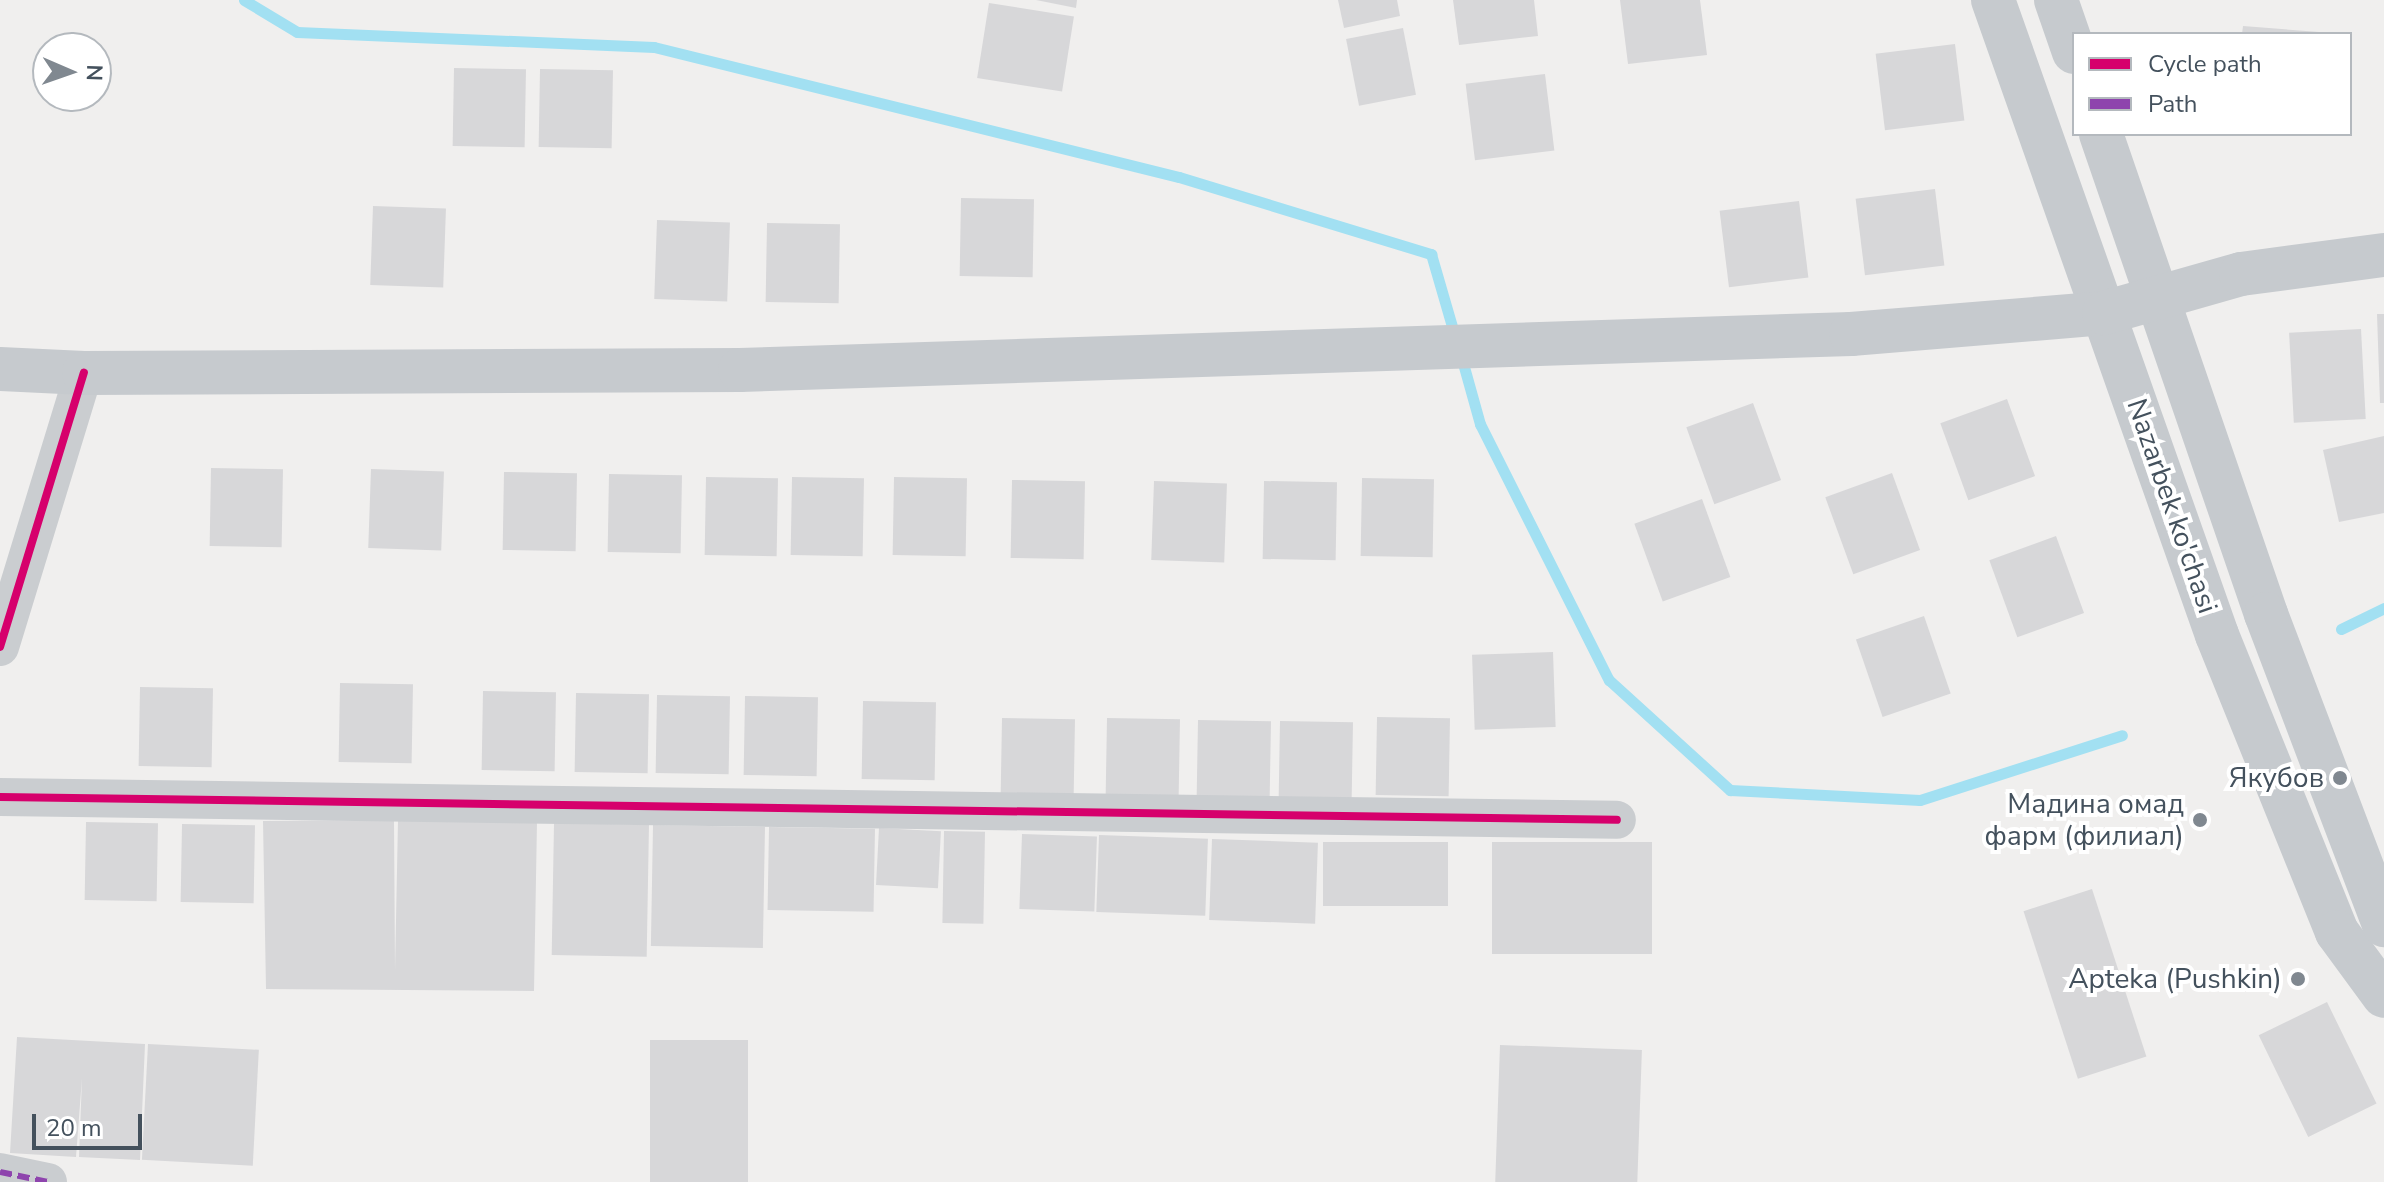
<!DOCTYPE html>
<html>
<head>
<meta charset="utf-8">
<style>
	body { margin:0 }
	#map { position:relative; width:2384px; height:1182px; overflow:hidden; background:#f0efee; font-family:"Nunito Sans",sans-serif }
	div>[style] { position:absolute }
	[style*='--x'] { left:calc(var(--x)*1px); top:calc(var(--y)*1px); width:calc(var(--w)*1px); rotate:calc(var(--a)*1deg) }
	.stream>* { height:11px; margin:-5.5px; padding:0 5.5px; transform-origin:5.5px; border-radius:5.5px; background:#a2e0f2 }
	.building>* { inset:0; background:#d7d7d9; transform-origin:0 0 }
	.minor>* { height:38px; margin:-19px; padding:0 19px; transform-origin:19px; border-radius:19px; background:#cacdd0 }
	.major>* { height:44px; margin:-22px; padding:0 22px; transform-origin:22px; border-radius:22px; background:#c6cace }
	.quiet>* { height:6px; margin-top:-3px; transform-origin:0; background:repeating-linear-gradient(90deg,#8e44ad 0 12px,transparent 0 18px) }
	.cycleway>* { height:8px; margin:-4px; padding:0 4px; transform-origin:4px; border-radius:4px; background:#d6006c }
	.dots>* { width:22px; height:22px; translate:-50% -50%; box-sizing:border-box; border:4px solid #fff; border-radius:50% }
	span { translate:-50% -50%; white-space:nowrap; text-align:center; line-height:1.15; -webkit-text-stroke:8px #fff; paint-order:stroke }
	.street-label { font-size:28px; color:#44515d }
	.poi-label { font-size:28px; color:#44515d }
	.right { translate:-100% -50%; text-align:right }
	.legend { position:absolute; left:2072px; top:32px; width:280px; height:104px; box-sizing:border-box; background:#fff; border:2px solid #b4b9be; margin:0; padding:10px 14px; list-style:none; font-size:24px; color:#44515d }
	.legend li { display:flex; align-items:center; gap:16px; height:40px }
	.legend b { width:40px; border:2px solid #b4b9be }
	.north { position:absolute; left:32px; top:32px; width:80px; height:80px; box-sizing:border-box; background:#fff; border:2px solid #b4b9be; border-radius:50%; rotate:92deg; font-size:22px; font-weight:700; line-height:32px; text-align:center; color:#44515d }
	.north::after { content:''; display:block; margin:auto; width:28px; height:36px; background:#808890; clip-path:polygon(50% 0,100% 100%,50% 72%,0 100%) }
	.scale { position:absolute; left:32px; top:1114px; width:110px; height:36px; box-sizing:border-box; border:4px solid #44515d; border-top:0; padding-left:10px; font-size:24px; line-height:28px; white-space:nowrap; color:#44515d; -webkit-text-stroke:6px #fff; paint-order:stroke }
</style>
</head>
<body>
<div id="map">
	<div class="stream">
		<i style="--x:244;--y:0;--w:62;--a:31.1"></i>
		<i style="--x:297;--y:32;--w:357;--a:2.4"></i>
		<i style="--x:654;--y:47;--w:541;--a:13.91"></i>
		<i style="--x:1179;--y:177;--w:264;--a:17"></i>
		<i style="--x:1431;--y:254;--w:90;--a:73.8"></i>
		<i style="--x:1461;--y:356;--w:71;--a:74.4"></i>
		<i style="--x:1480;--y:424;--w:287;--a:63.3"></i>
		<i style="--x:1609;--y:680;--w:164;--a:42.3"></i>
		<i style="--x:1730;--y:790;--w:190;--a:3"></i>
		<i style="--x:1920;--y:800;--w:212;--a:-17.8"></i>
		<i style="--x:2341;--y:629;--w:48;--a:-26"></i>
	</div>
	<div class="building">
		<i style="clip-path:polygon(1036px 0,1077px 0,1076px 8px)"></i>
		<i style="clip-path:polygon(1338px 0,1397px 0,1400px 16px,1344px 28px)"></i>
		<i style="clip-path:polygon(1453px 0,1534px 0,1538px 36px,1459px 45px)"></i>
		<i style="clip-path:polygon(1620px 0,1700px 0,1707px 55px,1628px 64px)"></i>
		<i style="left:989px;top:3px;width:86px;height:76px;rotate:9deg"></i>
		<i style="clip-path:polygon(2243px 26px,2319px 32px,2319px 34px,2242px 34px)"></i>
		<i style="left:1403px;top:28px;width:68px;height:58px;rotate:79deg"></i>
		<i style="left:1955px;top:44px;width:77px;height:80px;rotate:83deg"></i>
		<i style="left:454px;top:68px;width:72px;height:78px;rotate:1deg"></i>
		<i style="left:540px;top:69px;width:73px;height:78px;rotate:1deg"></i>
		<i style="left:1545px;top:74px;width:77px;height:80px;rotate:83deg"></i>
		<i style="left:1935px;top:189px;width:77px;height:80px;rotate:83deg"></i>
		<i style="left:961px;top:198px;width:73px;height:78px;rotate:1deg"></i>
		<i style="left:1799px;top:201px;width:77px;height:80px;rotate:83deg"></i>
		<i style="left:373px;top:206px;width:73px;height:79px;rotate:2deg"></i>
		<i style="left:657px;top:220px;width:73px;height:79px;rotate:2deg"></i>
		<i style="left:767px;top:223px;width:73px;height:79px;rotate:1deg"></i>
		<i style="clip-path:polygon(2377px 314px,2384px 314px,2384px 403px,2380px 403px)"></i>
		<i style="left:2361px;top:329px;width:90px;height:72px;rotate:87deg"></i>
		<i style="left:2007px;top:399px;width:82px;height:71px;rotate:70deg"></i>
		<i style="left:1753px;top:403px;width:82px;height:71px;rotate:70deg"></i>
		<i style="clip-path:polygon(2384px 436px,2384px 513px,2339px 522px,2323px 450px)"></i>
		<i style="left:211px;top:468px;width:72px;height:78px;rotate:1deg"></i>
		<i style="left:371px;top:469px;width:73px;height:79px;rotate:2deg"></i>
		<i style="left:504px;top:472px;width:73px;height:78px;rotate:1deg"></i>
		<i style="left:1892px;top:473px;width:82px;height:71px;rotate:70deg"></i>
		<i style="left:609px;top:474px;width:73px;height:78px;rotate:1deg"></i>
		<i style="left:706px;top:477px;width:72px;height:78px;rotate:1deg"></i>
		<i style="left:792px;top:477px;width:72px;height:78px;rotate:1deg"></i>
		<i style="left:894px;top:477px;width:73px;height:78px;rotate:1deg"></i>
		<i style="left:1362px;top:478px;width:72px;height:78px;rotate:1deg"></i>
		<i style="left:1012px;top:480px;width:73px;height:78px;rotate:1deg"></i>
		<i style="left:1154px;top:481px;width:73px;height:79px;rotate:2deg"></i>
		<i style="left:1264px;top:481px;width:73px;height:78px;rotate:1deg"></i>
		<i style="left:1702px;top:499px;width:83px;height:72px;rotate:70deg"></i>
		<i style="left:2056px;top:536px;width:82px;height:71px;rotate:70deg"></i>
		<i style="left:1924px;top:616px;width:82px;height:72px;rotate:71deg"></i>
		<i style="left:1553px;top:652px;width:75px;height:81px;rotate:88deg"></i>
		<i style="left:340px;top:683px;width:73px;height:79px;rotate:1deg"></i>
		<i style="left:140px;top:687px;width:73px;height:79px;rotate:1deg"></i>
		<i style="left:483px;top:691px;width:73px;height:79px;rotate:1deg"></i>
		<i style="left:576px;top:693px;width:73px;height:79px;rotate:1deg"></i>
		<i style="left:657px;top:695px;width:73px;height:78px;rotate:1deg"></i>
		<i style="left:745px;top:696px;width:73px;height:79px;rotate:1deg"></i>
		<i style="left:863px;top:701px;width:73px;height:78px;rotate:1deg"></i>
		<i style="left:1377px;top:717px;width:73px;height:78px;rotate:1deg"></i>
		<i style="left:1002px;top:718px;width:73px;height:78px;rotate:1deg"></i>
		<i style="left:1107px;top:718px;width:73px;height:78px;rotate:1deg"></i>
		<i style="left:1198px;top:720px;width:73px;height:79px;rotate:1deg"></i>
		<i style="left:1280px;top:721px;width:73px;height:79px;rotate:1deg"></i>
		<i style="clip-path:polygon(394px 820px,395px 970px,398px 820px,537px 822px,534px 991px,266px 989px,263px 821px)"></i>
		<i style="left:86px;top:822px;width:72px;height:78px;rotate:1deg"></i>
		<i style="left:554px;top:823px;width:95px;height:132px;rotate:1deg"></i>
		<i style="left:182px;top:824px;width:73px;height:78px;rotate:1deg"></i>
		<i style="left:653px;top:825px;width:112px;height:121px;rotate:1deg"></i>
		<i style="left:769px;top:827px;width:106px;height:83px;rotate:1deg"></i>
		<i style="left:879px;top:828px;width:62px;height:57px;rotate:3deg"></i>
		<i style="left:944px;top:831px;width:41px;height:92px;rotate:1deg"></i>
		<i style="left:1022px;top:834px;width:75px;height:75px;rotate:2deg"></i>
		<i style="left:1099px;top:835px;width:109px;height:77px;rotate:2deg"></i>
		<i style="left:1212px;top:839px;width:106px;height:81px;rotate:2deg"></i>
		<i style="left:1323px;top:842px;width:125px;height:64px"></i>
		<i style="left:1492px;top:842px;width:160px;height:112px"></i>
		<i style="left:2092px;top:889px;width:176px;height:72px;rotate:72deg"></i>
		<i style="left:2327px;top:1002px;width:113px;height:76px;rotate:64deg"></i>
		<i style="clip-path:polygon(17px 1037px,145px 1044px,140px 1160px,79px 1157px,82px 1078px,76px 1157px,10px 1153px)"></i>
		<i style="left:650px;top:1040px;width:98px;height:142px"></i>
		<i style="left:148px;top:1044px;width:111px;height:116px;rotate:3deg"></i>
		<i style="left:1500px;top:1045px;width:142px;height:137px;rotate:2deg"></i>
	</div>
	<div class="minor">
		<i style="--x:0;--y:647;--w:287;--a:-73"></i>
		<i style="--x:0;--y:797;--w:1617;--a:0.81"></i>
		<i style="--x:0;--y:1172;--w:49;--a:11.8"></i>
	</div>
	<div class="major">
		<i style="--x:1993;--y:0;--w:673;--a:70.57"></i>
		<i style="--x:2217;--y:635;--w:320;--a:68"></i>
		<i style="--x:2337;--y:932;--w:79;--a:53.7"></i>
		<i style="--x:2056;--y:0;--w:55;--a:70.9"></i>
		<i style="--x:2101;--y:134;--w:508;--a:71.03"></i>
		<i style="--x:2266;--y:614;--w:333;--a:69.2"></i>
		<i style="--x:0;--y:369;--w:84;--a:2.7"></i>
		<i style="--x:84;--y:373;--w:656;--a:-0.26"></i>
		<i style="--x:740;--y:370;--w:1112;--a:-1.86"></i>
		<i style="--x:1851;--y:334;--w:254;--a:-4.7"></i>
		<i style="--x:2104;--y:313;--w:142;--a:-15.9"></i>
		<i style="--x:2241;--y:274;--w:144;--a:-7.6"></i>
	</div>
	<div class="quiet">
		<i style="--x:0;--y:1172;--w:49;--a:11.8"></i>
	</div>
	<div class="cycleway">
		<i style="--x:0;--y:647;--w:287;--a:-73"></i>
		<i style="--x:0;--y:797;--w:1617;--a:0.81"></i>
	</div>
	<div class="dots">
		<i style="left:2340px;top:778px;background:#808890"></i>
		<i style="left:2200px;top:820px;background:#808890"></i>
		<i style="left:2298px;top:979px;background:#808890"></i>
	</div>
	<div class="street-label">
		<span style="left:2172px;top:506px;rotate:71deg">Nazarbek ko'chasi</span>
	</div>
	<div class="poi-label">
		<span class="right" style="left:2324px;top:778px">Якубов</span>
		<span class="right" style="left:2184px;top:820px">Мадина омад<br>фарм (филиал)</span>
		<span class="right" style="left:2282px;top:979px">Apteka (Pushkin)</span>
	</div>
	<ul class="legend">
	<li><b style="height:10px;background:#d6006c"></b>Cycle path</li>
	<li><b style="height:10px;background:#8e44ad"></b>Path</li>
	</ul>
	<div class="north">N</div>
	<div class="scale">20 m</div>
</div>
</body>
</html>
